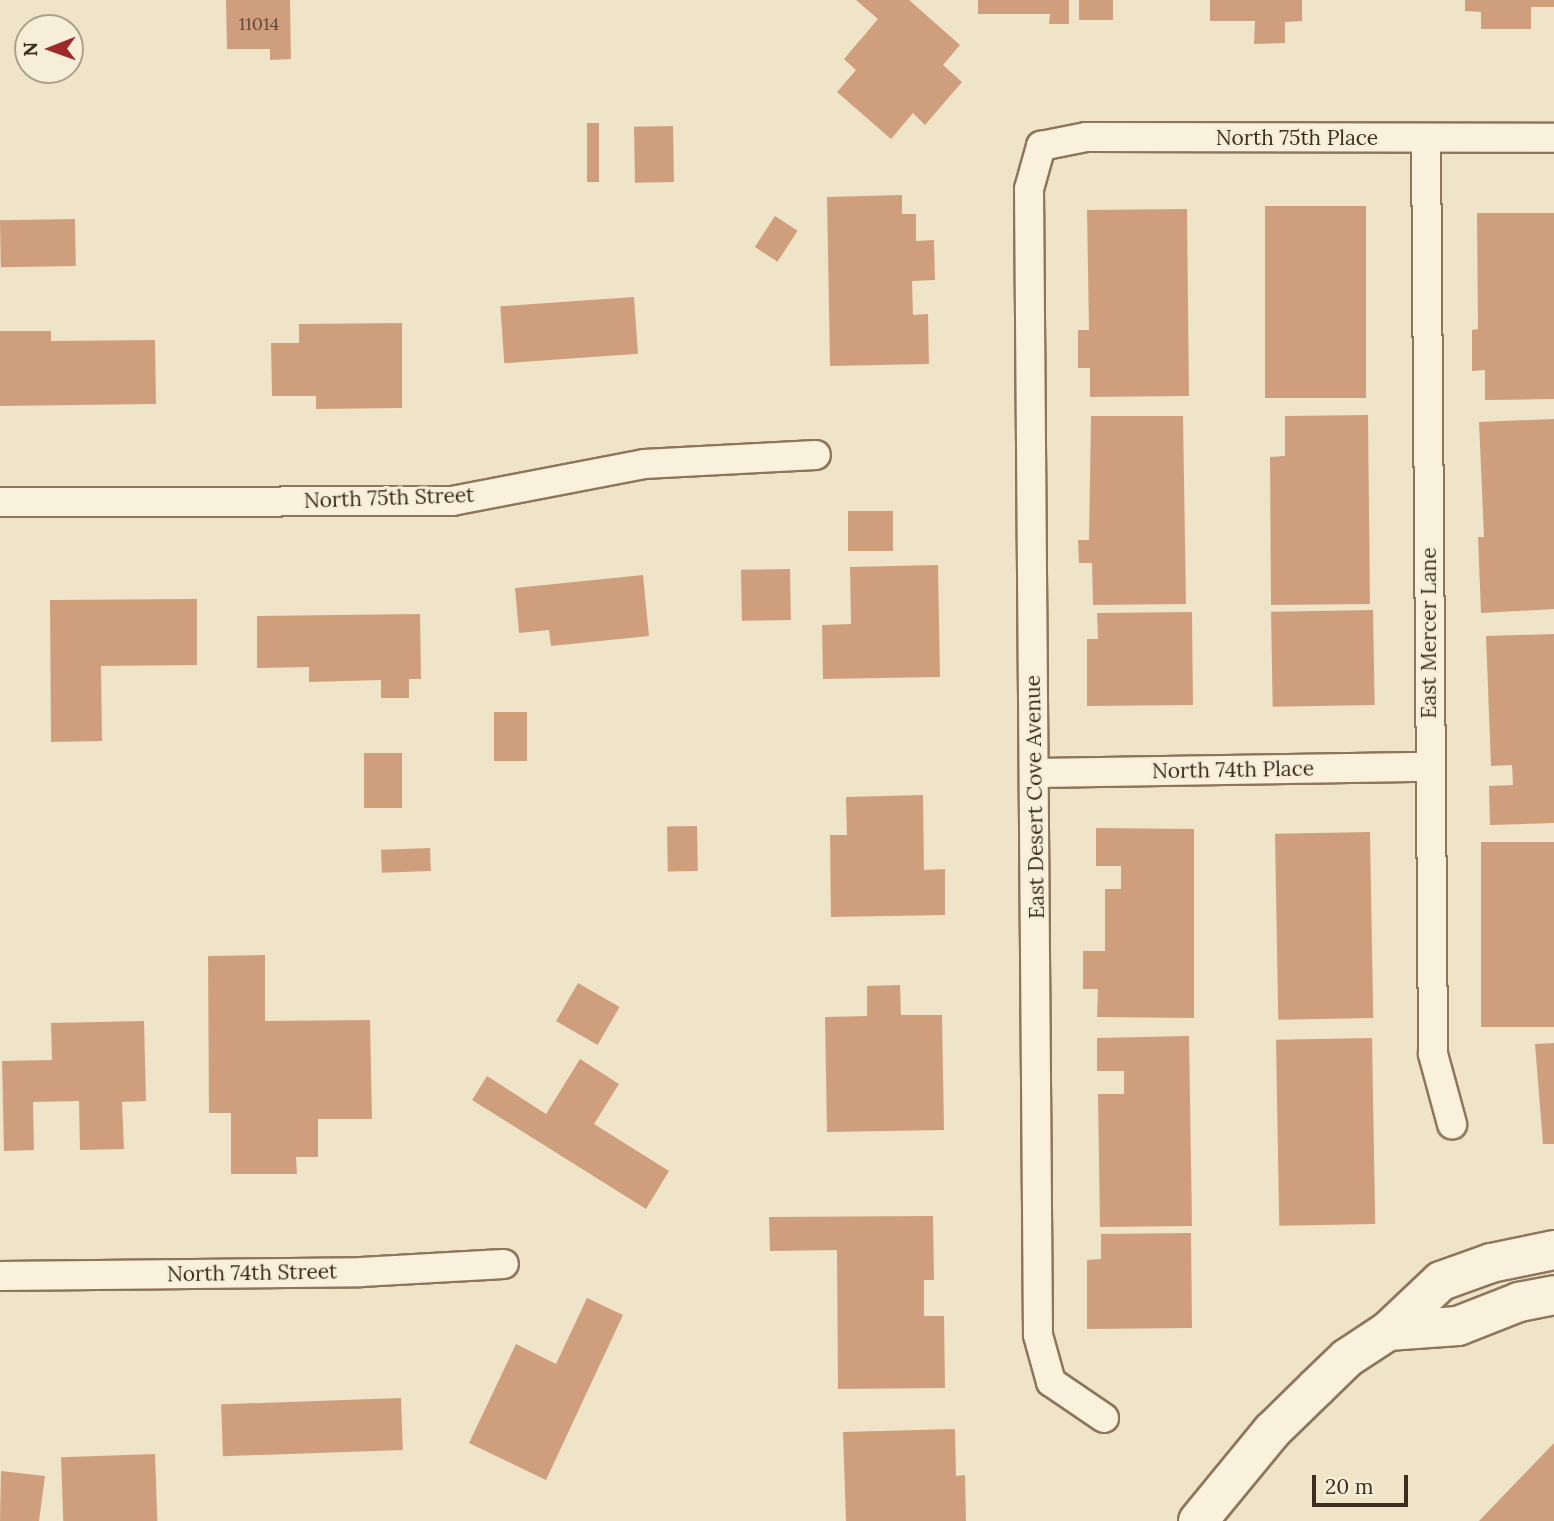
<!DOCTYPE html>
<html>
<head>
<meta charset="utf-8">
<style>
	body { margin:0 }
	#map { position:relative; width:1554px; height:1521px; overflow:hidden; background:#f0e4c8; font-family:Lora,serif }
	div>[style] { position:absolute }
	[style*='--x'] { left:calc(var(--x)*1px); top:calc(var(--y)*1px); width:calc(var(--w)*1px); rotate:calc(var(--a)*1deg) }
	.building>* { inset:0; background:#cf9f7d; transform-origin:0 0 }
	.roads { filter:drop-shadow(2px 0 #8d765c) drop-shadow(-2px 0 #8d765c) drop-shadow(0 2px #8d765c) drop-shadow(0 -2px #8d765c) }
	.street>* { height:28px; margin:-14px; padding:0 14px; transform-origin:14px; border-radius:14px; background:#faf1dc }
	.secondary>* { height:38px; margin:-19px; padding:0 19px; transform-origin:19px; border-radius:19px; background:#faf1dc }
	span { translate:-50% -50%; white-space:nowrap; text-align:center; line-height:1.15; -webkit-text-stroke:5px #f7eed8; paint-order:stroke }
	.number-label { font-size:18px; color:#624a37 }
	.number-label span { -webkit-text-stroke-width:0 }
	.street-label { font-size:21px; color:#3d2e20 }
	.north { position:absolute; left:14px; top:14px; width:70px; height:70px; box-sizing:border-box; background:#f7eed8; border:2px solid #ada18e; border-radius:50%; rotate:269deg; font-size:19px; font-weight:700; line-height:28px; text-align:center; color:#3d2e20 }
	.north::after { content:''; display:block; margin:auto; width:24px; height:32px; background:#9e2a2b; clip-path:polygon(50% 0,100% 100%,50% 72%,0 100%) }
	.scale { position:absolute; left:1312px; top:1475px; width:96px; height:32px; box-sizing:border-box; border:4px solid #3d2e20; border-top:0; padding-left:9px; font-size:21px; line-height:24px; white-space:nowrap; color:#3d2e20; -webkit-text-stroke:5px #f7eed8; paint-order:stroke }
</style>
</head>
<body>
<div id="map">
	<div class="building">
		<i style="clip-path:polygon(226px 0,290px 0,291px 59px,270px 60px,270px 49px,227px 49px)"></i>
		<i style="clip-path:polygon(856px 0,909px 0,960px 45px,943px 65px,962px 82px,925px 125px,913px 113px,891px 139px,837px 92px,856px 70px,844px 59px,878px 19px)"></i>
		<i style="clip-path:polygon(978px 0,1069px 0,1069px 24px,1049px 24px,1050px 14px,978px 14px)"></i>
		<i style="left:1079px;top:0;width:34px;height:20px"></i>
		<i style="clip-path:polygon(1210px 0,1302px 0,1302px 21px,1285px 22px,1285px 43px,1254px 44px,1255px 21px,1210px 21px)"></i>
		<i style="clip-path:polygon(1465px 0,1554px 0,1554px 7px,1531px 7px,1531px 29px,1481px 29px,1481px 12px,1465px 11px)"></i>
		<i style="left:587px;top:123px;width:12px;height:59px"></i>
		<i style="left:673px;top:126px;width:56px;height:39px;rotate:89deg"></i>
		<i style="clip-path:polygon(902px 195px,902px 214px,916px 214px,916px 241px,934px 240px,935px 280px,912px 281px,913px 315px,928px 314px,929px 364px,830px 366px,827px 197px)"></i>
		<i style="left:1265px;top:206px;width:101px;height:192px"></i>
		<i style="clip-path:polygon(1187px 209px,1189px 396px,1090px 397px,1090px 368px,1078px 368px,1078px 330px,1089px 330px,1087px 210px)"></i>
		<i style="clip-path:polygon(1477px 213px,1554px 213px,1554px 399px,1485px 400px,1485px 370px,1472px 371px,1472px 330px,1478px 329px)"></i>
		<i style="left:775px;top:216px;width:27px;height:37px;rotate:33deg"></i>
		<i style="left:75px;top:219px;width:47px;height:75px;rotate:89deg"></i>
		<i style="left:634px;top:297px;width:57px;height:134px;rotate:86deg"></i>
		<i style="clip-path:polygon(402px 323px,402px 408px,316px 409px,316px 396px,272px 396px,271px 343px,299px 343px,299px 324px)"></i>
		<i style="clip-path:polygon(0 331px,51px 331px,51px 341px,155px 340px,156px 404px,0 406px)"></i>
		<i style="clip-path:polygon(1368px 415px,1370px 604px,1271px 605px,1270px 457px,1285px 456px,1285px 416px)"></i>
		<i style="clip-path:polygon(1091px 416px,1183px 416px,1186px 604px,1093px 605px,1092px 563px,1079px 563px,1078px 540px,1089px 540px)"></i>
		<i style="clip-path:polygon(1554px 419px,1554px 609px,1481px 613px,1478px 537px,1484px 537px,1479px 422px)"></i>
		<i style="left:848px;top:511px;width:45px;height:40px"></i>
		<i style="clip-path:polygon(938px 565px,940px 677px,823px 679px,822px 625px,851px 624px,850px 567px)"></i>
		<i style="left:790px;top:569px;width:51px;height:49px;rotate:89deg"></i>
		<i style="clip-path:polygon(643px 575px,649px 636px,551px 646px,549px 630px,519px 633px,515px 588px)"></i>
		<i style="clip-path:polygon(197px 599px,197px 665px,101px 666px,102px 741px,51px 742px,50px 600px)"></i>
		<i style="left:1373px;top:610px;width:95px;height:102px;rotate:89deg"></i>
		<i style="clip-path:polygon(1192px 612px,1193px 705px,1087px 706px,1087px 639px,1098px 639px,1097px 613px)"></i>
		<i style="clip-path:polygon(420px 614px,421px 679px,409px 679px,409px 698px,381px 698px,381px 680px,309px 682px,309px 667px,257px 668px,257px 616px)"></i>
		<i style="clip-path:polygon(1554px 634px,1554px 823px,1490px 825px,1489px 786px,1513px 785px,1512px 765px,1491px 766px,1486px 636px)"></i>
		<i style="left:494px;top:712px;width:33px;height:49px"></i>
		<i style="left:364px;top:753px;width:38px;height:55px"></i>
		<i style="clip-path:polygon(923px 795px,924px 870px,945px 869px,945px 915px,831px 917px,830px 835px,847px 835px,846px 797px)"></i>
		<i style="left:697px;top:826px;width:45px;height:30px;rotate:89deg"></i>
		<i style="clip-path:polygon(1096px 828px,1194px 829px,1194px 1018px,1097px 1017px,1098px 989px,1083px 989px,1083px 951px,1105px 951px,1105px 889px,1121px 889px,1121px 866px,1096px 866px)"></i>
		<i style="left:1370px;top:832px;width:186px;height:95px;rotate:89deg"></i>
		<i style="left:1481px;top:842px;width:73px;height:185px"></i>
		<i style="left:430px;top:848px;width:23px;height:49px;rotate:88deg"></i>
		<i style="clip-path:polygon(265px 955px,265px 1021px,370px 1020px,372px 1119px,318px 1119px,318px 1157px,296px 1157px,297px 1174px,231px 1174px,231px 1113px,209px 1113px,208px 956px)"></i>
		<i style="left:578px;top:983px;width:48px;height:44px;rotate:30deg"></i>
		<i style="clip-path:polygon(900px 985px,901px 1015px,942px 1015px,944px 1130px,827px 1132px,825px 1017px,867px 1016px,867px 986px)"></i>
		<i style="clip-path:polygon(144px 1021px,146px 1101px,122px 1102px,124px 1149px,80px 1150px,79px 1101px,33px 1102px,34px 1150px,4px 1151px,2px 1061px,52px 1060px,51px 1023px)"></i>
		<i style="clip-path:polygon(1189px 1036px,1192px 1226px,1100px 1227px,1098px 1094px,1124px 1094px,1124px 1071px,1097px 1071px,1097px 1038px)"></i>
		<i style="left:1372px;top:1038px;width:186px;height:96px;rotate:89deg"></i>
		<i style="clip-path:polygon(1554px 1043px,1554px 1144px,1543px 1144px,1535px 1044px)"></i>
		<i style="clip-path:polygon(580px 1059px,619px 1084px,594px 1124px,669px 1171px,646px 1209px,472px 1100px,487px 1076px,546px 1114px)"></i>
		<i style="clip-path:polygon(933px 1216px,934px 1280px,924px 1280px,924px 1316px,944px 1316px,945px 1388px,838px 1389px,837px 1250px,770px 1251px,769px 1217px)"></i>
		<i style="clip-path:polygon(1191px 1233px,1192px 1328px,1087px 1329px,1087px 1260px,1101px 1259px,1101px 1234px)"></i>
		<i style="clip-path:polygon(587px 1298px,623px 1315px,546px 1480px,469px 1443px,516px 1344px,556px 1364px)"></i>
		<i style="left:401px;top:1398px;width:52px;height:180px;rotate:88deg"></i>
		<i style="clip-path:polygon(955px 1429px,956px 1476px,965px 1475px,966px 1521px,846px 1521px,843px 1432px)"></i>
		<i style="clip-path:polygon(1554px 1443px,1554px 1521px,1479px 1521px)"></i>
		<i style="left:155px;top:1454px;width:67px;height:94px;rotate:88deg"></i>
		<i style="clip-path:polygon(1px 1471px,45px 1476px,39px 1521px,0 1521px)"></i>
	</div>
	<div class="roads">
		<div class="street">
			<i style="--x:1426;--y:139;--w:915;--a:89.56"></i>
			<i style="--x:1433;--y:1054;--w:73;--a:74.8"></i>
			<i style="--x:0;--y:502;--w:452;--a:-0.1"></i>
			<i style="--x:452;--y:501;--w:196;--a:-10.9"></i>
			<i style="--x:644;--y:464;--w:172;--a:-3"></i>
			<i style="--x:1036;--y:773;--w:394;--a:-0.9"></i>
			<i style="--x:0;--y:1276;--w:361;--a:-0.6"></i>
			<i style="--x:361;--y:1272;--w:143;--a:-3.2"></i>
			<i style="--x:1104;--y:1418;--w:64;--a:-145.8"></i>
			<i style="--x:1051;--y:1382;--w:49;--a:-105.5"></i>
			<i style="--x:1038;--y:1335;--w:1146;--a:-90.45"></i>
			<i style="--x:1029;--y:189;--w:45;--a:-74.4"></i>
			<i style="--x:1041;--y:146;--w:46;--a:-11.3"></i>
			<i style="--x:1086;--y:137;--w:468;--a:0.1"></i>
		</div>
		<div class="secondary">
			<i style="--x:1388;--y:1331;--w:70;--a:-4.1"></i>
			<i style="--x:1458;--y:1326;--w:66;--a:-21.5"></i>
			<i style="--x:1519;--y:1302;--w:36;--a:-11"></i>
			<i style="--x:1198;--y:1521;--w:117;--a:-50.6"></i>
			<i style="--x:1272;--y:1431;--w:62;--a:-44.3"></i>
			<i style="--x:1316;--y:1388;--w:43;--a:-44.1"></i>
			<i style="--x:1347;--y:1358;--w:49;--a:-33.4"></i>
			<i style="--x:1388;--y:1331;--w:73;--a:-43.3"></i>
			<i style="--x:1441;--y:1281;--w:53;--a:-19.8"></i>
			<i style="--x:1491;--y:1263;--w:64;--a:-11.7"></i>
		</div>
	</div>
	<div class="number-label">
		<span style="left:259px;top:24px">11014</span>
	</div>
	<div class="street-label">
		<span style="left:1297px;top:138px">North 75th Place</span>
		<span style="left:389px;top:498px;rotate:-2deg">North 75th Street</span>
		<span style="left:1429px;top:633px;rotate:-90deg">East Mercer Lane</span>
		<span style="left:1233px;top:770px;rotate:-1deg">North 74th Place</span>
		<span style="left:1035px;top:797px;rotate:-91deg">East Desert Cove Avenue</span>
		<span style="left:252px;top:1273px;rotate:-1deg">North 74th Street</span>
	</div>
	<div class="north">N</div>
	<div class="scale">20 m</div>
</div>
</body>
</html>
